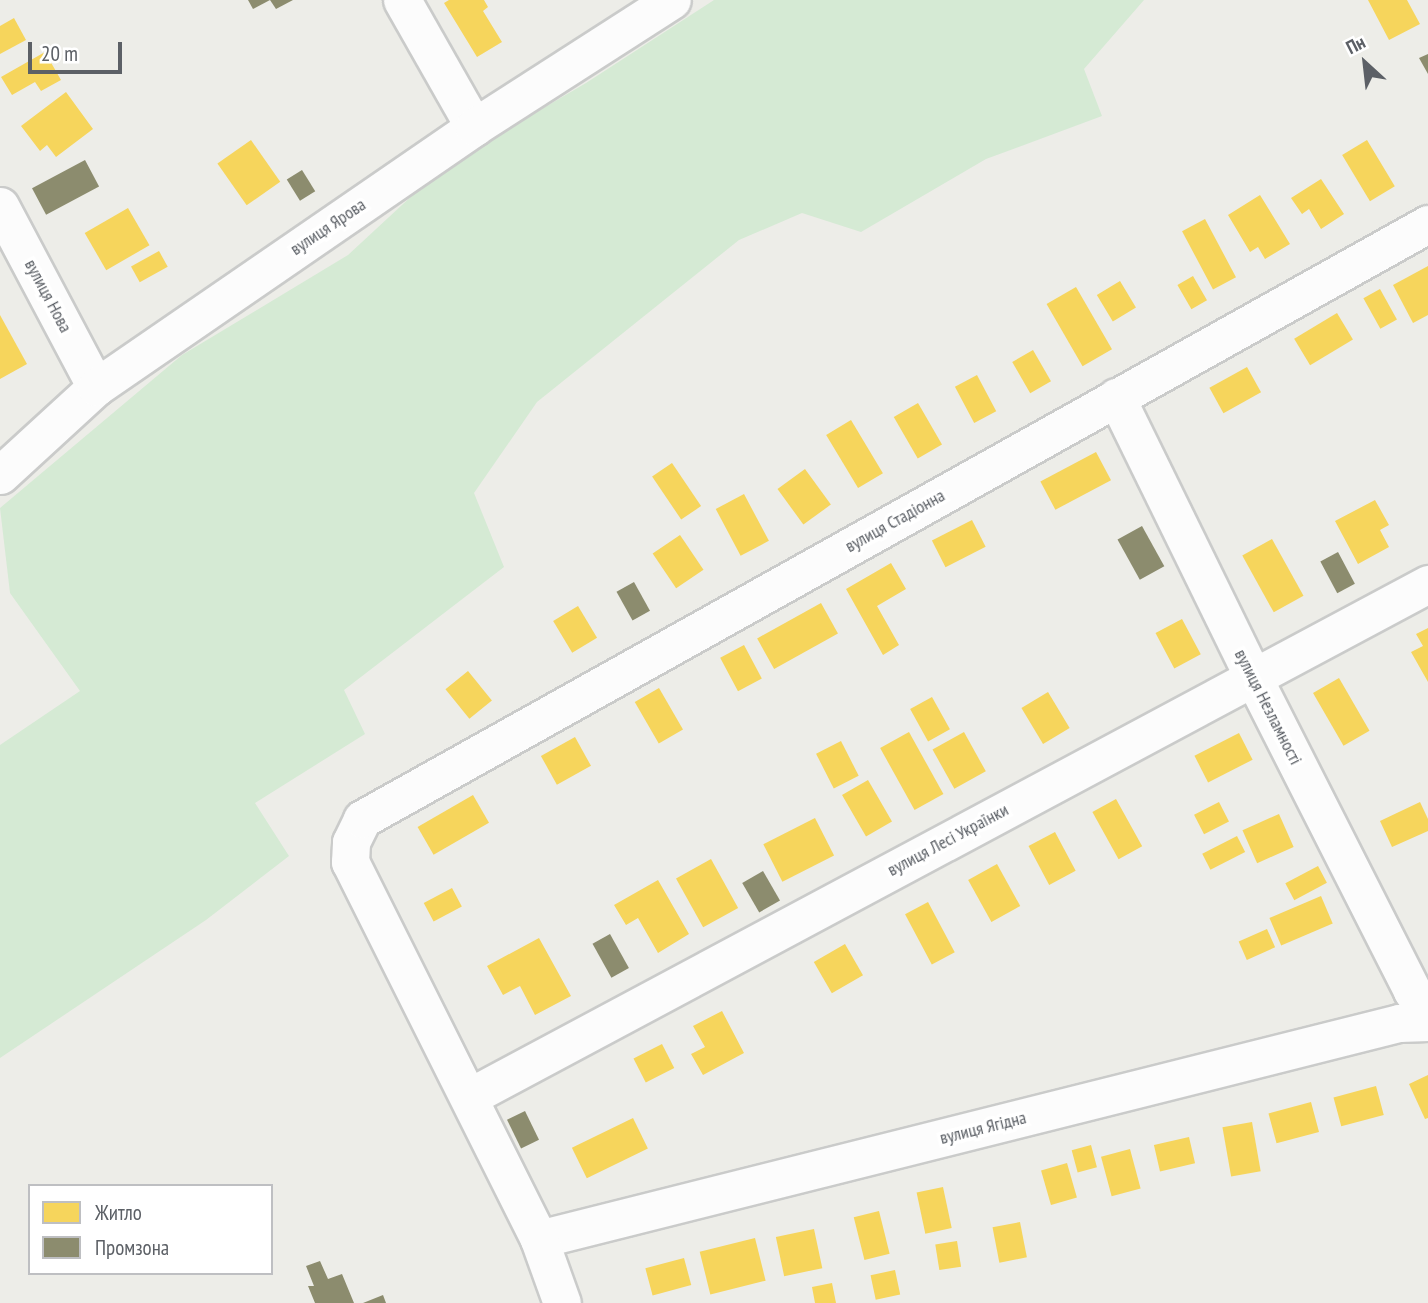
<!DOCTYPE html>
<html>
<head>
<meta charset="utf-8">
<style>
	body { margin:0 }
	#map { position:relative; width:1428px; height:1303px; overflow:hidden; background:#edede8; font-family:"PT Sans Narrow",sans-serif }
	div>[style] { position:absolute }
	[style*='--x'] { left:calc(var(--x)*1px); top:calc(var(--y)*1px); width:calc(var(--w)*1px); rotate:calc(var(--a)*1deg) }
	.green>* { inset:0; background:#d5ead4 }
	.homes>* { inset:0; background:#f6d55c; transform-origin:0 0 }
	.industry>* { inset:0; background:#8c8c6e; transform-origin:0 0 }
	.roads { filter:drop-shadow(2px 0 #cacbca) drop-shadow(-2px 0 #cacbca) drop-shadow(0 2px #cacbca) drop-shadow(0 -2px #cacbca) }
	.street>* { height:37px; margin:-18.5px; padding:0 18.5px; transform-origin:18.5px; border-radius:18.5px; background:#fcfcfc }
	span { translate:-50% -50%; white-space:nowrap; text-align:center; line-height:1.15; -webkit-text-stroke:7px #fff; paint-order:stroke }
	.street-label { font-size:18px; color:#5c6066 }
	.legend { position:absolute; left:28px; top:1184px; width:245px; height:91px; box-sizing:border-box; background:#fff; border:2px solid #bebfc2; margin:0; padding:9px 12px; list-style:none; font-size:21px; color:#5c6066 }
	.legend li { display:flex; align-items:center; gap:14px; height:35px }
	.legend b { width:35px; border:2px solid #bebfc2 }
	.north { position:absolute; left:1330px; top:28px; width:70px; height:70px; -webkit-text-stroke:5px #fff; paint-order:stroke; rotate:333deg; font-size:19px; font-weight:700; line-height:28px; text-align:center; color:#5c6066 }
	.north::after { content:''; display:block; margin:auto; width:24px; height:32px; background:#5c6066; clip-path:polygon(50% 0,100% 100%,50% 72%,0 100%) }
	.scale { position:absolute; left:28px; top:42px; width:94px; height:32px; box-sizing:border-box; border:4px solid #5c6066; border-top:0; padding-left:9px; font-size:21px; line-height:24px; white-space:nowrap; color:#5c6066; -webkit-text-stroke:5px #fff; paint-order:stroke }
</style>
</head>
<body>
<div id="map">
	<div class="green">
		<i style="clip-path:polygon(714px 0,1144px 0,1084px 69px,1102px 116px,986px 159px,861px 232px,802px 213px,739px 240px,537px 402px,474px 493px,504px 567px,344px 690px,365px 734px,255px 803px,289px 856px,206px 920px,0 1058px,0 745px,80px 691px,10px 593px,0 508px,182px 355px,348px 255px,443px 167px,586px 83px)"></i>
	</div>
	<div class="homes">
		<i style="clip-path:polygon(449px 0,484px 0,488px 7px,483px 11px,502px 42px,477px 57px,444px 3px)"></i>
		<i style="clip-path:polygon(1368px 0,1407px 0,1420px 24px,1389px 40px)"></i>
		<i style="clip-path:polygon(14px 18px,26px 40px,0 54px,0 26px)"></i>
		<i style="clip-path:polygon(45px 52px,61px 80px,41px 91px,35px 82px,12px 95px,1px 77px)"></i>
		<i style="clip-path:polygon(66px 92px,93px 129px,56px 157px,47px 145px,40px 151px,21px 126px)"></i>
		<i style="left:251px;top:140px;width:51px;height:41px;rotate:55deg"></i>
		<i style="left:1367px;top:140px;width:54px;height:29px;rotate:59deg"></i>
		<i style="clip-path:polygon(1321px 179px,1344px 214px,1321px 229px,1309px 209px,1302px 214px,1291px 198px)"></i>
		<i style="clip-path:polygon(1260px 195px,1290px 244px,1265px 259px,1258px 247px,1250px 252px,1228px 215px)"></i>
		<i style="left:128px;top:208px;width:43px;height:50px;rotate:60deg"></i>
		<i style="left:1205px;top:219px;width:66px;height:26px;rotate:62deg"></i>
		<i style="left:159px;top:251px;width:18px;height:32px;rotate:61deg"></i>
		<i style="clip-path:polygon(1428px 266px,1428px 315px,1413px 323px,1393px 285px)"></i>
		<i style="left:1193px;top:276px;width:28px;height:18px;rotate:60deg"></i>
		<i style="left:1120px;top:281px;width:31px;height:27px;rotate:59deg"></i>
		<i style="left:1076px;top:287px;width:72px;height:34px;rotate:60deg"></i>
		<i style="left:1380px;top:289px;width:35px;height:19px;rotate:61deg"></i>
		<i style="left:1337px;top:313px;width:31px;height:50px;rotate:59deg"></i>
		<i style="clip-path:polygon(0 315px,27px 364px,0 379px)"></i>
		<i style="left:1033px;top:350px;width:36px;height:24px;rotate:60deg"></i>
		<i style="left:1247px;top:367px;width:29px;height:43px;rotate:61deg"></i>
		<i style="left:977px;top:375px;width:41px;height:25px;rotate:62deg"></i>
		<i style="left:918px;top:403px;width:48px;height:28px;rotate:60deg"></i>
		<i style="left:851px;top:420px;width:62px;height:29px;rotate:59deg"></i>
		<i style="left:1096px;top:452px;width:32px;height:63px;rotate:62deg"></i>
		<i style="left:672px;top:463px;width:52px;height:24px;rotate:56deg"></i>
		<i style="left:805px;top:469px;width:44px;height:34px;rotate:54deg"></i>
		<i style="left:744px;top:494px;width:53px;height:32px;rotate:62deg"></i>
		<i style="clip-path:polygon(1375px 500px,1389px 525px,1380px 530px,1389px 547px,1358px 564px,1335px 521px)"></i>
		<i style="left:972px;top:520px;width:30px;height:45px;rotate:63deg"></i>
		<i style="left:680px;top:535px;width:42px;height:33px;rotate:56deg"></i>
		<i style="left:1272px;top:539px;width:65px;height:34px;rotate:61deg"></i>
		<i style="clip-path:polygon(891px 563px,906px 589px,877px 606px,899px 645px,883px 655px,846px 589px)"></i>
		<i style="left:821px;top:603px;width:35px;height:73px;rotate:61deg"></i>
		<i style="left:578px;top:606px;width:37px;height:29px;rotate:59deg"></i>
		<i style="left:1182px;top:619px;width:40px;height:30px;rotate:62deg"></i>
		<i style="clip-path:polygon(1428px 628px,1428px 682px,1411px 652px,1423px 646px,1416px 634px)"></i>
		<i style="left:744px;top:645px;width:38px;height:27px;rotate:62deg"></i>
		<i style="left:468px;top:671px;width:38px;height:29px;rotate:51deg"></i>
		<i style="left:1339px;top:678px;width:61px;height:30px;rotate:60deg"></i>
		<i style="left:659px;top:688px;width:48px;height:28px;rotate:60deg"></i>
		<i style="left:1048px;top:692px;width:42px;height:31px;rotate:59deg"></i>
		<i style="left:932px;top:697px;width:37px;height:25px;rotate:61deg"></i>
		<i style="left:909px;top:732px;width:71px;height:33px;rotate:61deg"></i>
		<i style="left:964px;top:732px;width:45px;height:36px;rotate:61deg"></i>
		<i style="left:1239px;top:733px;width:30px;height:50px;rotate:63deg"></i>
		<i style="left:575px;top:737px;width:33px;height:39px;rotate:61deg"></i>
		<i style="left:841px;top:741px;width:39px;height:28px;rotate:63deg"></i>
		<i style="left:868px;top:780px;width:48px;height:30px;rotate:60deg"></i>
		<i style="left:473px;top:795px;width:32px;height:64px;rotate:60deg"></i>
		<i style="left:1116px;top:799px;width:54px;height:27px;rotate:61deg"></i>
		<i style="left:1219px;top:802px;width:22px;height:28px;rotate:63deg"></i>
		<i style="clip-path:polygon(1420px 802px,1428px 819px,1428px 831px,1392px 847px,1380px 821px)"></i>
		<i style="left:1279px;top:814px;width:36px;height:40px;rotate:66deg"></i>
		<i style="left:815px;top:818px;width:42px;height:58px;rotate:63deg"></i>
		<i style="left:1055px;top:832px;width:44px;height:30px;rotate:62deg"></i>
		<i style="left:1237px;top:836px;width:18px;height:39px;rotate:63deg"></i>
		<i style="left:711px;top:859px;width:56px;height:40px;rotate:61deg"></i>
		<i style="left:997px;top:864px;width:48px;height:33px;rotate:61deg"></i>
		<i style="left:1318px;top:866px;width:19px;height:37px;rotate:62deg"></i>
		<i style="clip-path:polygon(658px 880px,689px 934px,658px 953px,638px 918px,626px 925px,614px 905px)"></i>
		<i style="left:452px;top:888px;width:21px;height:32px;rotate:62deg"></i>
		<i style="left:1321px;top:896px;width:30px;height:56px;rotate:67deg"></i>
		<i style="left:928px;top:902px;width:57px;height:26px;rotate:62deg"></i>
		<i style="left:1267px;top:929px;width:20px;height:31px;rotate:66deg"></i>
		<i style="clip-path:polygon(539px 938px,571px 996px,535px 1015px,520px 986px,503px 995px,487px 966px)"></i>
		<i style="left:845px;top:944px;width:36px;height:36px;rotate:60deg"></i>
		<i style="clip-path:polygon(722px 1011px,744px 1053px,703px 1075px,691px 1054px,705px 1047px,693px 1026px)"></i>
		<i style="left:662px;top:1044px;width:27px;height:32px;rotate:63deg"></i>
		<i style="clip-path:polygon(1428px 1075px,1428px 1118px,1425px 1119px,1409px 1084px)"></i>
		<i style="left:1376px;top:1086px;width:30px;height:44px;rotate:75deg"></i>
		<i style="left:1311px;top:1102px;width:31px;height:44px;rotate:75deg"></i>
		<i style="left:633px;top:1118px;width:34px;height:68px;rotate:64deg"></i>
		<i style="left:1252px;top:1122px;width:50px;height:30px;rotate:80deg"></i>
		<i style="left:1189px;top:1137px;width:27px;height:36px;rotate:77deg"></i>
		<i style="left:1091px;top:1145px;width:23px;height:20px;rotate:75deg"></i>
		<i style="left:1130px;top:1149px;width:41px;height:30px;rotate:75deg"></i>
		<i style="left:1067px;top:1163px;width:36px;height:27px;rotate:74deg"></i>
		<i style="left:943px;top:1187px;width:42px;height:27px;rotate:78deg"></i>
		<i style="left:879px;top:1211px;width:44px;height:26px;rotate:76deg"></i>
		<i style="left:1020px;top:1222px;width:36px;height:28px;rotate:79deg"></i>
		<i style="left:814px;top:1229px;width:40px;height:39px;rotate:78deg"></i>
		<i style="left:755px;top:1238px;width:44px;height:57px;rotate:76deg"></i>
		<i style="left:957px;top:1241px;width:26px;height:22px;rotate:81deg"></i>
		<i style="left:684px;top:1258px;width:28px;height:40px;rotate:75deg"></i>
		<i style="left:895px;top:1270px;width:25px;height:25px;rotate:78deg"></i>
		<i style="clip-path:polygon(832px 1283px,836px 1303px,815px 1303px,812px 1287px)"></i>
	</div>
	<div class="industry">
		<i style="clip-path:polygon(248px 0,270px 0,253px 9px)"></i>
		<i style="clip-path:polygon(270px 0,293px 0,276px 9px)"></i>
		<i style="clip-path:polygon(1428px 54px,1428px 74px,1419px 58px)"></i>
		<i style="left:85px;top:160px;width:30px;height:60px;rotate:62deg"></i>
		<i style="left:302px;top:170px;width:25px;height:18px;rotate:58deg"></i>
		<i style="left:1142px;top:526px;width:46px;height:28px;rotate:61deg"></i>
		<i style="left:1338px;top:552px;width:36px;height:20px;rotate:62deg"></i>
		<i style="left:634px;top:582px;width:33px;height:20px;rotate:61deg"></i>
		<i style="left:763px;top:871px;width:34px;height:24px;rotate:60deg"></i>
		<i style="left:610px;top:934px;width:39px;height:20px;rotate:61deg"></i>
		<i style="left:525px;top:1111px;width:32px;height:20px;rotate:64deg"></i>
		<i style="clip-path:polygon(320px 1261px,328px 1279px,342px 1274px,354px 1303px,315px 1303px,308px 1286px,314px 1286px,306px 1266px)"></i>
		<i style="clip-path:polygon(383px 1295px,386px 1303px,363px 1303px)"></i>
	</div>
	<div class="roads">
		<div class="street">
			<i style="--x:402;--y:0;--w:146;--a:60.4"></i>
			<i style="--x:0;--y:206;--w:205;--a:62.1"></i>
			<i style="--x:1116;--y:397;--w:312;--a:63.9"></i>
			<i style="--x:1253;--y:677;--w:352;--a:63.1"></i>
			<i style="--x:1412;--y:991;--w:27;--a:54"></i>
			<i style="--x:0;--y:475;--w:130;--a:-42.5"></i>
			<i style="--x:96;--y:387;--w:459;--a:-34.5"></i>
			<i style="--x:474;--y:127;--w:235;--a:-32.7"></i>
			<i style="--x:469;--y:1097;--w:1088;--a:-28.14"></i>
			<i style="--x:539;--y:1239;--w:887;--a:-14.1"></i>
			<i style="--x:1399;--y:1023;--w:29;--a:-2"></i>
			<i style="--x:562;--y:1303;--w:68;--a:-109.8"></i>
			<i style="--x:539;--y:1239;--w:422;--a:-116.6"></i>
			<i style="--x:350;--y:862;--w:20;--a:-87"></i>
			<i style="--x:351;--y:842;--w:25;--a:-64"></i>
			<i style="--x:362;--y:819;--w:1221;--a:-29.17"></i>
		</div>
	</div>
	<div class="street-label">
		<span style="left:328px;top:227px;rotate:-34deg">вулиця Ярова</span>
		<span style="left:48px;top:296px;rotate:62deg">вулиця Нова</span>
		<span style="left:895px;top:521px;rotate:-29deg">вулиця Стадіонна</span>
		<span style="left:1268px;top:707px;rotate:63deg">вулиця Незламності</span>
		<span style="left:948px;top:840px;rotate:-28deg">вулиця Лесі Українки</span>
		<span style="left:983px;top:1128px;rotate:-14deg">вулиця Ягідна</span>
	</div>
	<ul class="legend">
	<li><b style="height:19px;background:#f6d55c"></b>Житло</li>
	<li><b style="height:19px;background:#8c8c6e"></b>Промзона</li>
	</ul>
	<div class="north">Пн</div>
	<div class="scale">20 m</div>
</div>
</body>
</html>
